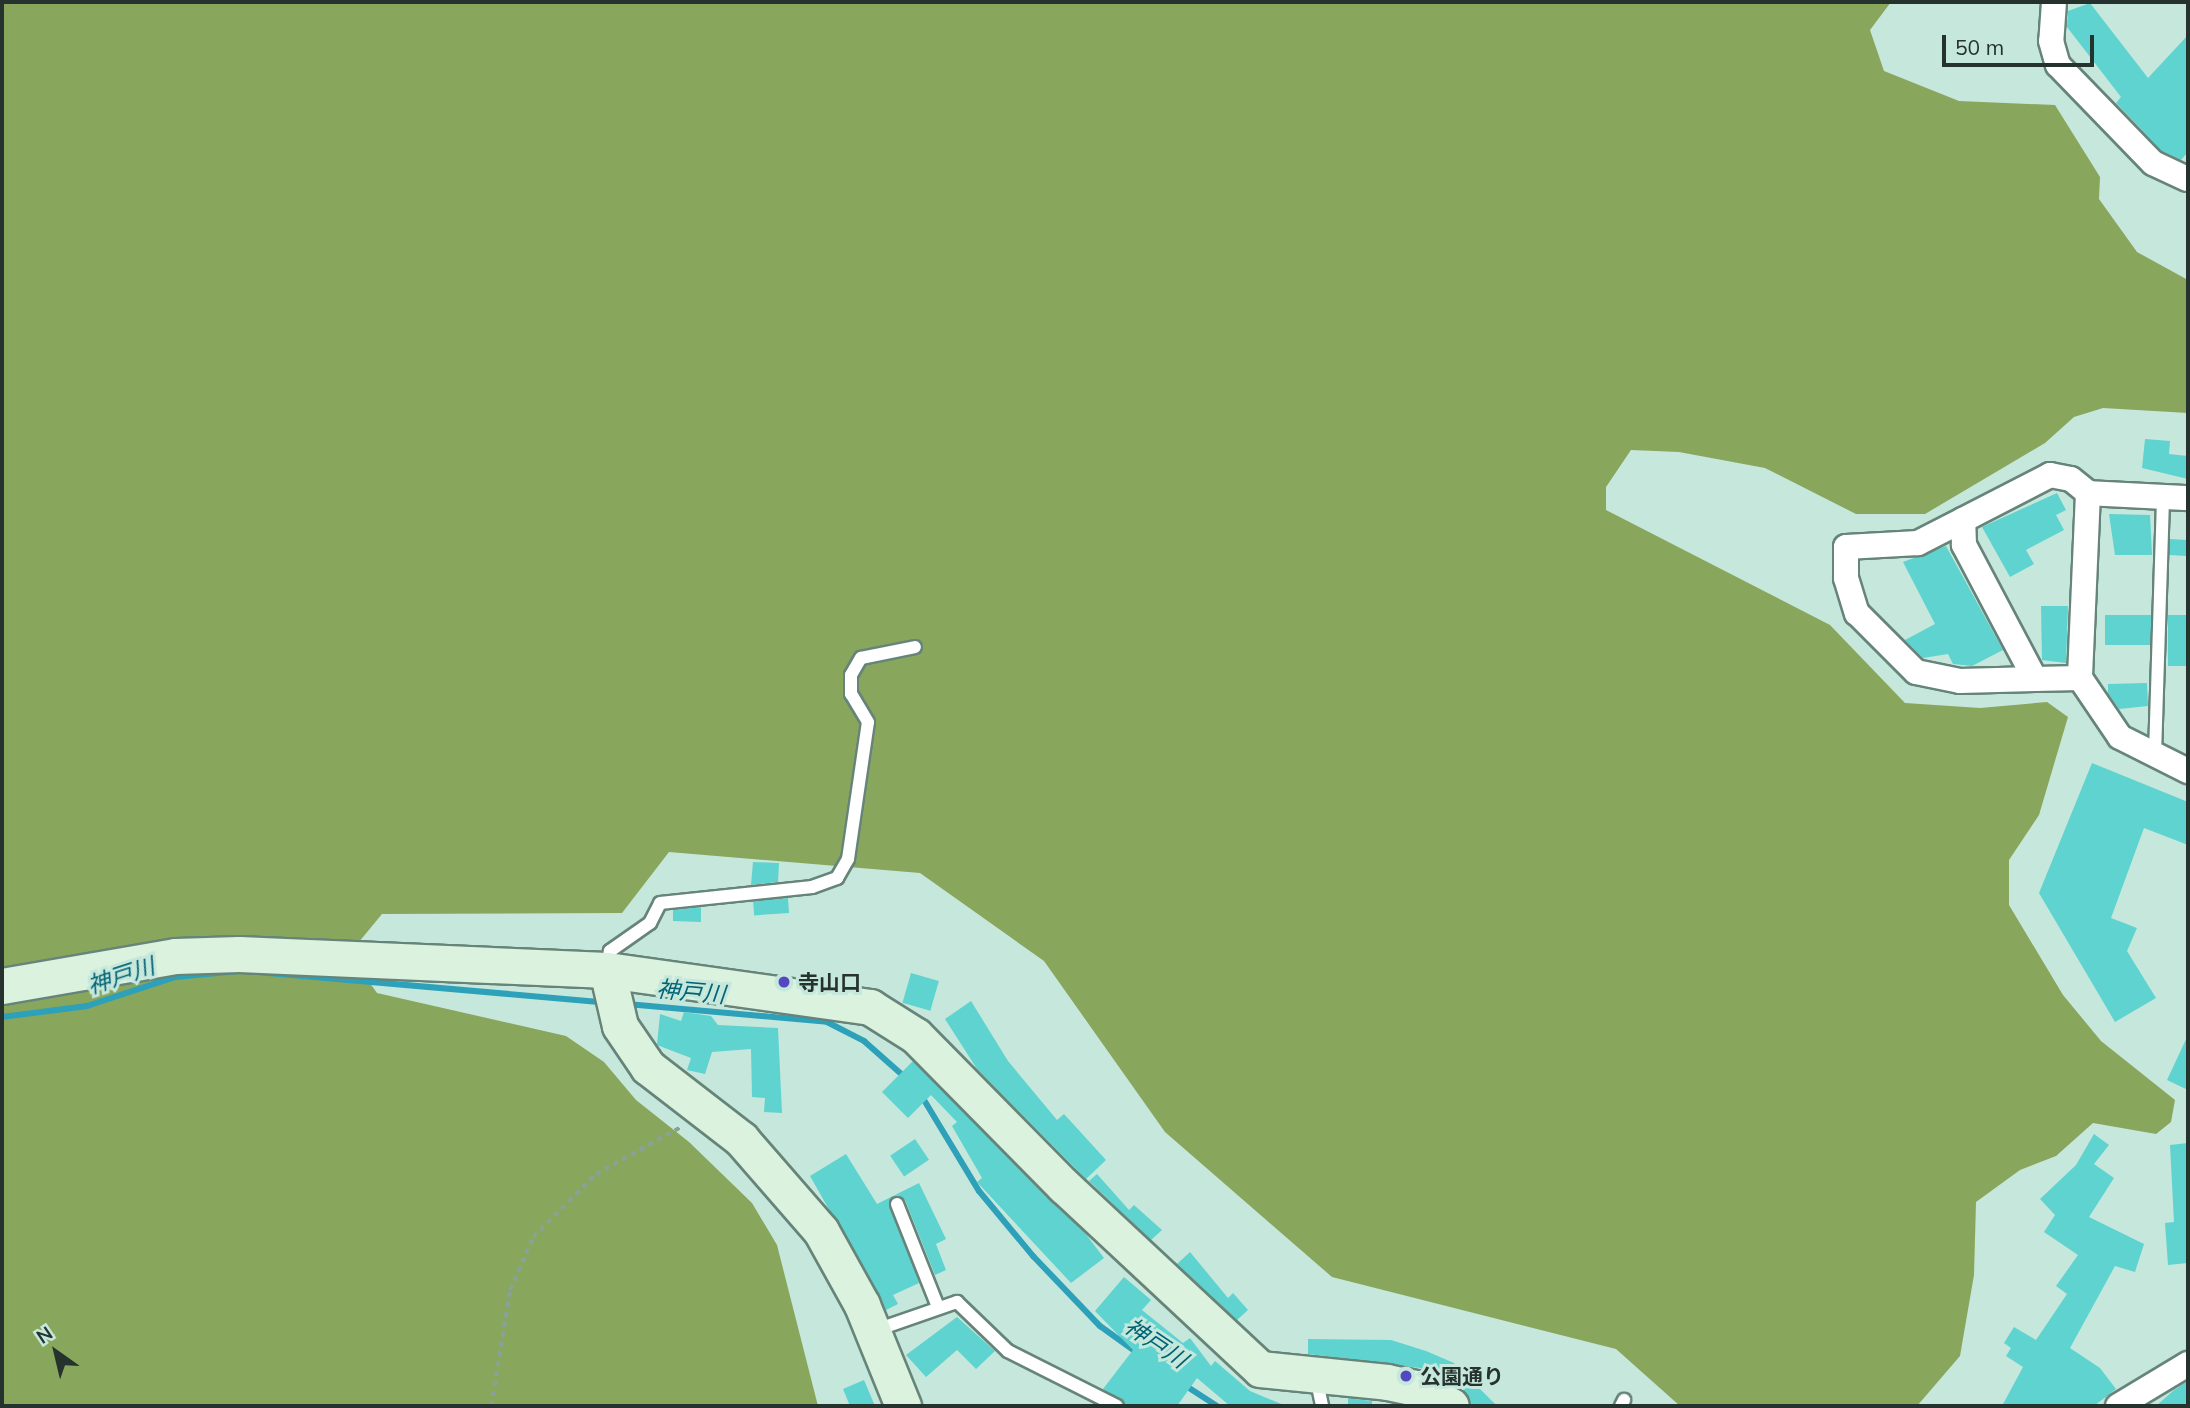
<!DOCTYPE html>
<html>
<head>
<meta charset="utf-8">
<style>
	body { margin:0 }
	#map { position:relative; width:2190px; height:1408px; overflow:hidden; background:#c6e7db; font-family:Mulish,"Noto Sans JP",sans-serif }
	div>[style] { position:absolute }
	[style*='--x'] { left:calc(var(--x)*1px); top:calc(var(--y)*1px); width:calc(var(--w)*1px); rotate:calc(var(--a)*1deg) }
	.forest>* { inset:0; background:#89a65d }
	.stream>* { height:6px; margin:-3px; padding:0 3px; transform-origin:3px; border-radius:3px; background:#2da1ba }
	.building>* { inset:0; background:#5fd3d0; transform-origin:0 0 }
	.path>* { height:3.5px; margin-top:-1.75px; transform-origin:0; background:repeating-linear-gradient(90deg,#89a299 0 5px,transparent 0 10px) }
	.roads { filter:drop-shadow(2px 0 #668479) drop-shadow(-2px 0 #668479) drop-shadow(0 2px #668479) drop-shadow(0 -2px #668479) }
	.lane>* { height:12px; margin:-6px; padding:0 6px; transform-origin:6px; border-radius:6px; background:#fff }
	.street>* { height:24px; margin:-12px; padding:0 12px; transform-origin:12px; border-radius:12px; background:#fff }
	.secondary>* { height:35px; margin:-17.5px; padding:0 17.5px; transform-origin:17.5px; border-radius:17.5px; background:#daf2de }
	.dots>* { width:19px; height:19px; translate:-50% -50%; box-sizing:border-box; border:4px solid #c6e7db; border-radius:50% }
	span { translate:-50% -50%; white-space:nowrap; text-align:center; line-height:1.15; -webkit-text-stroke:6px #c6e7db; paint-order:stroke }
	.poi-label { font-size:21px; color:#25322d; font-weight:700 }
	.left { translate:0 -50%; text-align:left }
	.water-label { font-size:23px; color:#016374; font-style:italic }
	.frame { position:absolute; inset:0; border:4px solid #25322d; pointer-events:none }
	.north { position:absolute; left:21px; top:1317px; width:70px; height:70px; -webkit-text-stroke:5px #c6e7db; paint-order:stroke; rotate:326deg; font-size:19px; font-weight:700; line-height:28px; text-align:center; color:#25322d }
	.north::after { content:''; display:block; margin:auto; width:24px; height:32px; background:#25322d; clip-path:polygon(50% 0,100% 100%,50% 72%,0 100%) }
	.scale { position:absolute; left:1942px; top:35px; width:152px; height:32px; box-sizing:border-box; border:4px solid #25322d; border-top:0; padding-left:9px; font-size:21px; line-height:24px; white-space:nowrap; color:#25322d; -webkit-text-stroke:5px #c6e7db; paint-order:stroke }
</style>
</head>
<body>
<div id="map">
	<div class="forest">
		<i style="clip-path:polygon(2px 2px,1891px 2px,1870px 30px,1884px 71px,1959px 101px,2055px 105px,2100px 177px,2099px 199px,2137px 252px,2188px 280px,2188px 413px,2103px 408px,2074px 417px,2045px 443px,1925px 514px,1856px 514px,1765px 468px,1679px 452px,1631px 450px,1606px 487px,1606px 510px,1830px 625px,1905px 703px,1980px 708px,2047px 702px,2068px 717px,2039px 815px,2009px 860px,2009px 905px,2063px 995px,2101px 1041px,2175px 1100px,2171px 1122px,2156px 1134px,2093px 1123px,2056px 1156px,2020px 1170px,1976px 1202px,1974px 1275px,1960px 1356px,1917px 1406px,1680px 1406px,1616px 1349px,1332px 1277px,1165px 1132px,1044px 961px,920px 873px,669px 852px,622px 913px,382px 914px,349px 954px,377px 993px,566px 1036px,604px 1062px,636px 1100px,689px 1142px,752px 1203px,777px 1245px,818px 1406px,2px 1406px)"></i>
	</div>
	<div class="stream">
		<i style="--x:257;--y:972;--w:346;--a:5"></i>
		<i style="--x:627;--y:1004;--w:201;--a:5.1"></i>
		<i style="--x:827;--y:1022;--w:42;--a:27.2"></i>
		<i style="--x:864;--y:1041;--w:57;--a:41.5"></i>
		<i style="--x:2;--y:1017;--w:86;--a:-7.4"></i>
		<i style="--x:87;--y:1006;--w:93;--a:-18.2"></i>
		<i style="--x:175;--y:977;--w:64;--a:-5.4"></i>
		<i style="--x:921;--y:1095;--w:112;--a:58.9"></i>
		<i style="--x:979;--y:1191;--w:85;--a:50.3"></i>
		<i style="--x:1033;--y:1256;--w:97;--a:46.3"></i>
		<i style="--x:1100;--y:1326;--w:48;--a:35.7"></i>
		<i style="--x:1183;--y:1384;--w:40;--a:32.9"></i>
	</div>
	<div class="building">
		<i style="clip-path:polygon(2090px 3px,2148px 78px,2188px 35px,2188px 152px,2181px 160px,2162px 151px,2116px 103px,2121px 97px,2067px 27px,2068px 11px)"></i>
		<i style="clip-path:polygon(2145px 439px,2170px 441px,2169px 454px,2188px 456px,2188px 479px,2142px 468px)"></i>
		<i style="clip-path:polygon(2057px 493px,2066px 510px,2056px 515px,2064px 530px,2026px 550px,2034px 564px,2010px 577px,1982px 527px)"></i>
		<i style="clip-path:polygon(2109px 514px,2150px 515px,2152px 555px,2115px 555px)"></i>
		<i style="left:2170px;top:539px;width:18px;height:16px;rotate:3deg"></i>
		<i style="clip-path:polygon(1946px 546px,2003px 650px,1972px 666px,1953px 664px,1948px 654px,1923px 658px,1905px 640px,1935px 624px,1903px 562px)"></i>
		<i style="clip-path:polygon(2041px 606px,2068px 606px,2066px 663px,2042px 660px)"></i>
		<i style="left:2105px;top:615px;width:46px;height:30px"></i>
		<i style="left:2168px;top:615px;width:20px;height:51px"></i>
		<i style="clip-path:polygon(2147px 683px,2148px 706px,2119px 709px,2108px 693px,2108px 684px)"></i>
		<i style="clip-path:polygon(2092px 763px,2188px 802px,2188px 845px,2144px 828px,2111px 918px,2137px 928px,2127px 951px,2156px 998px,2115px 1022px,2039px 893px)"></i>
		<i style="clip-path:polygon(753px 862px,779px 863px,778px 882px,751px 885px)"></i>
		<i style="left:788px;top:898px;width:15px;height:35px;rotate:86deg"></i>
		<i style="clip-path:polygon(701px 907px,701px 922px,673px 921px,673px 910px)"></i>
		<i style="left:911px;top:973px;width:29px;height:31px;rotate:16deg"></i>
		<i style="clip-path:polygon(971px 1001px,1008px 1061px,1057px 1120px,1064px 1114px,1106px 1160px,1086px 1179px,977px 1069px,945px 1019px)"></i>
		<i style="clip-path:polygon(684px 1012px,711px 1016px,718px 1025px,778px 1028px,782px 1113px,764px 1112px,765px 1098px,752px 1097px,751px 1049px,712px 1052px,705px 1074px,687px 1070px,691px 1058px,657px 1045px,660px 1014px,681px 1021px)"></i>
		<i style="clip-path:polygon(2188px 1035px,2188px 1090px,2167px 1080px)"></i>
		<i style="clip-path:polygon(913px 1061px,1085px 1233px,1104px 1258px,1071px 1283px,977px 1182px,982px 1178px,952px 1126px,957px 1122px,931px 1095px,908px 1118px,882px 1092px)"></i>
		<i style="clip-path:polygon(2094px 1134px,2109px 1145px,2094px 1164px,2114px 1178px,2089px 1217px,2144px 1244px,2135px 1272px,2115px 1266px,2070px 1348px,2100px 1368px,2116px 1389px,2094px 1406px,2002px 1406px,2023px 1367px,2006px 1356px,2011px 1348px,2004px 1343px,2014px 1327px,2036px 1340px,2067px 1294px,2056px 1286px,2078px 1255px,2044px 1232px,2055px 1215px,2040px 1199px,2076px 1165px)"></i>
		<i style="left:915px;top:1139px;width:25px;height:30px;rotate:56deg"></i>
		<i style="clip-path:polygon(2188px 1143px,2188px 1263px,2168px 1265px,2165px 1223px,2174px 1222px,2170px 1145px)"></i>
		<i style="clip-path:polygon(846px 1154px,877px 1204px,919px 1183px,946px 1239px,936px 1244px,946px 1270px,935px 1275px,905px 1200px,891px 1198px,919px 1283px,893px 1295px,898px 1304px,886px 1310px,810px 1176px)"></i>
		<i style="clip-path:polygon(1097px 1174px,1129px 1210px,1134px 1205px,1162px 1230px,1151px 1240px,1089px 1181px)"></i>
		<i style="clip-path:polygon(1190px 1252px,1228px 1298px,1233px 1293px,1248px 1310px,1237px 1320px,1177px 1264px)"></i>
		<i style="clip-path:polygon(1124px 1277px,1151px 1300px,1142px 1310px,1183px 1343px,1190px 1338px,1211px 1366px,1215px 1361px,1250px 1391px,1286px 1406px,1230px 1406px,1197px 1378px,1177px 1406px,1126px 1406px,1103px 1389px,1133px 1350px,1095px 1311px)"></i>
		<i style="clip-path:polygon(957px 1317px,995px 1351px,976px 1369px,957px 1350px,926px 1377px,906px 1355px)"></i>
		<i style="clip-path:polygon(1308px 1339px,1391px 1340px,1426px 1351px,1454px 1363px,1497px 1406px,1471px 1406px,1461px 1388px,1420px 1368px,1308px 1354px)"></i>
		<i style="clip-path:polygon(864px 1380px,875px 1406px,850px 1406px,843px 1389px)"></i>
		<i style="clip-path:polygon(2188px 1381px,2188px 1406px,2156px 1406px,2174px 1390px)"></i>
		<i style="clip-path:polygon(1348px 1398px,1372px 1401px,1372px 1406px,1348px 1406px)"></i>
	</div>
	<div class="path">
		<i style="--x:491;--y:1406;--w:118;--a:-80.7"></i>
		<i style="--x:510;--y:1290;--w:58;--a:-66.5"></i>
		<i style="--x:533;--y:1237;--w:89;--a:-45"></i>
		<i style="--x:596;--y:1174;--w:97;--a:-28.9"></i>
	</div>
	<div class="roads">
		<div class="lane">
			<i style="--x:2155;--y:754;--w:257;--a:-88.2"></i>
			<i style="--x:607;--y:969;--w:18;--a:-81"></i>
			<i style="--x:610;--y:951;--w:49;--a:-35"></i>
			<i style="--x:650;--y:923;--w:22;--a:-63"></i>
			<i style="--x:660;--y:903;--w:153;--a:-6"></i>
			<i style="--x:812;--y:887;--w:27;--a:-20"></i>
			<i style="--x:837;--y:878;--w:22;--a:-60"></i>
			<i style="--x:848;--y:859;--w:138;--a:-81.7"></i>
			<i style="--x:868;--y:722;--w:33;--a:-121"></i>
			<i style="--x:851;--y:694;--w:19;--a:-90"></i>
			<i style="--x:851;--y:675;--w:20;--a:-60"></i>
			<i style="--x:861;--y:658;--w:55;--a:-11.5"></i>
			<i style="--x:897;--y:1204;--w:111;--a:68.3"></i>
			<i style="--x:876;--y:1330;--w:86;--a:-19.1"></i>
			<i style="--x:957;--y:1302;--w:71;--a:43.9"></i>
			<i style="--x:1008;--y:1351;--w:122;--a:26.8"></i>
			<i style="--x:1316;--y:1377;--w:30;--a:78"></i>
			<i style="--x:1621;--y:1406;--w:7;--a:-63"></i>
		</div>
		<div class="street">
			<i style="--x:2054;--y:2;--w:39;--a:94"></i>
			<i style="--x:2051;--y:41;--w:25;--a:74"></i>
			<i style="--x:2058;--y:65;--w:136;--a:45.9"></i>
			<i style="--x:2153;--y:163;--w:38;--a:25"></i>
			<i style="--x:2088;--y:493;--w:185;--a:92.5"></i>
			<i style="--x:2080;--y:678;--w:71;--a:55.9"></i>
			<i style="--x:2120;--y:737;--w:76;--a:26.6"></i>
			<i style="--x:1963;--y:520;--w:51;--a:152.9"></i>
			<i style="--x:1918;--y:543;--w:72;--a:176.8"></i>
			<i style="--x:1846;--y:547;--w:31;--a:90"></i>
			<i style="--x:1846;--y:578;--w:37;--a:73"></i>
			<i style="--x:1857;--y:613;--w:83;--a:45"></i>
			<i style="--x:1916;--y:672;--w:45;--a:11.6"></i>
			<i style="--x:1960;--y:681;--w:75;--a:-1.5"></i>
			<i style="--x:2080;--y:678;--w:45;--a:178.7"></i>
			<i style="--x:2035;--y:679;--w:152;--a:-117.9"></i>
			<i style="--x:1964;--y:545;--w:25;--a:-92"></i>
			<i style="--x:1963;--y:520;--w:98;--a:-27.3"></i>
			<i style="--x:2050;--y:475;--w:21;--a:11"></i>
			<i style="--x:2071;--y:479;--w:22;--a:39"></i>
			<i style="--x:2088;--y:493;--w:100;--a:2.9"></i>
			<i style="--x:2118;--y:1406;--w:82;--a:-31"></i>
		</div>
		<div class="secondary">
			<i style="--x:607;--y:970;--w:57;--a:76.9"></i>
			<i style="--x:620;--y:1026;--w:50;--a:55.7"></i>
			<i style="--x:648;--y:1067;--w:118;--a:37.7"></i>
			<i style="--x:741;--y:1139;--w:122;--a:49"></i>
			<i style="--x:821;--y:1231;--w:85;--a:61"></i>
			<i style="--x:862;--y:1305;--w:109;--a:67.9"></i>
			<i style="--x:2;--y:986;--w:176;--a:-9.8"></i>
			<i style="--x:175;--y:956;--w:64;--a:-1.8"></i>
			<i style="--x:239;--y:954;--w:368;--a:2.5"></i>
			<i style="--x:607;--y:970;--w:266;--a:8"></i>
			<i style="--x:870;--y:1007;--w:54;--a:32.2"></i>
			<i style="--x:916;--y:1036;--w:211;--a:45.4"></i>
			<i style="--x:1064;--y:1186;--w:268;--a:43"></i>
			<i style="--x:1260;--y:1369;--w:128;--a:5.8"></i>
			<i style="--x:1387;--y:1382;--w:30;--a:12"></i>
			<i style="--x:1416;--y:1388;--w:39;--a:27"></i>
		</div>
	</div>
	<div class="dots">
		<i style="left:784px;top:982px;background:#5448c0"></i>
		<i style="left:1406px;top:1376px;background:#5448c0"></i>
	</div>
	<div class="poi-label">
		<span class="left" style="left:798px;top:982px">寺山口</span>
		<span class="left" style="left:1420px;top:1376px">公園通り</span>
	</div>
	<div class="water-label">
		<span style="left:121px;top:976px;rotate:-18deg">神戸川</span>
		<span style="left:691px;top:992px;rotate:5deg">神戸川</span>
		<span style="left:1156px;top:1343px;rotate:34deg">神戸川</span>
	</div>
	<div class="frame"></div>
	<div class="north">N</div>
	<div class="scale">50 m</div>
</div>
</body>
</html>
